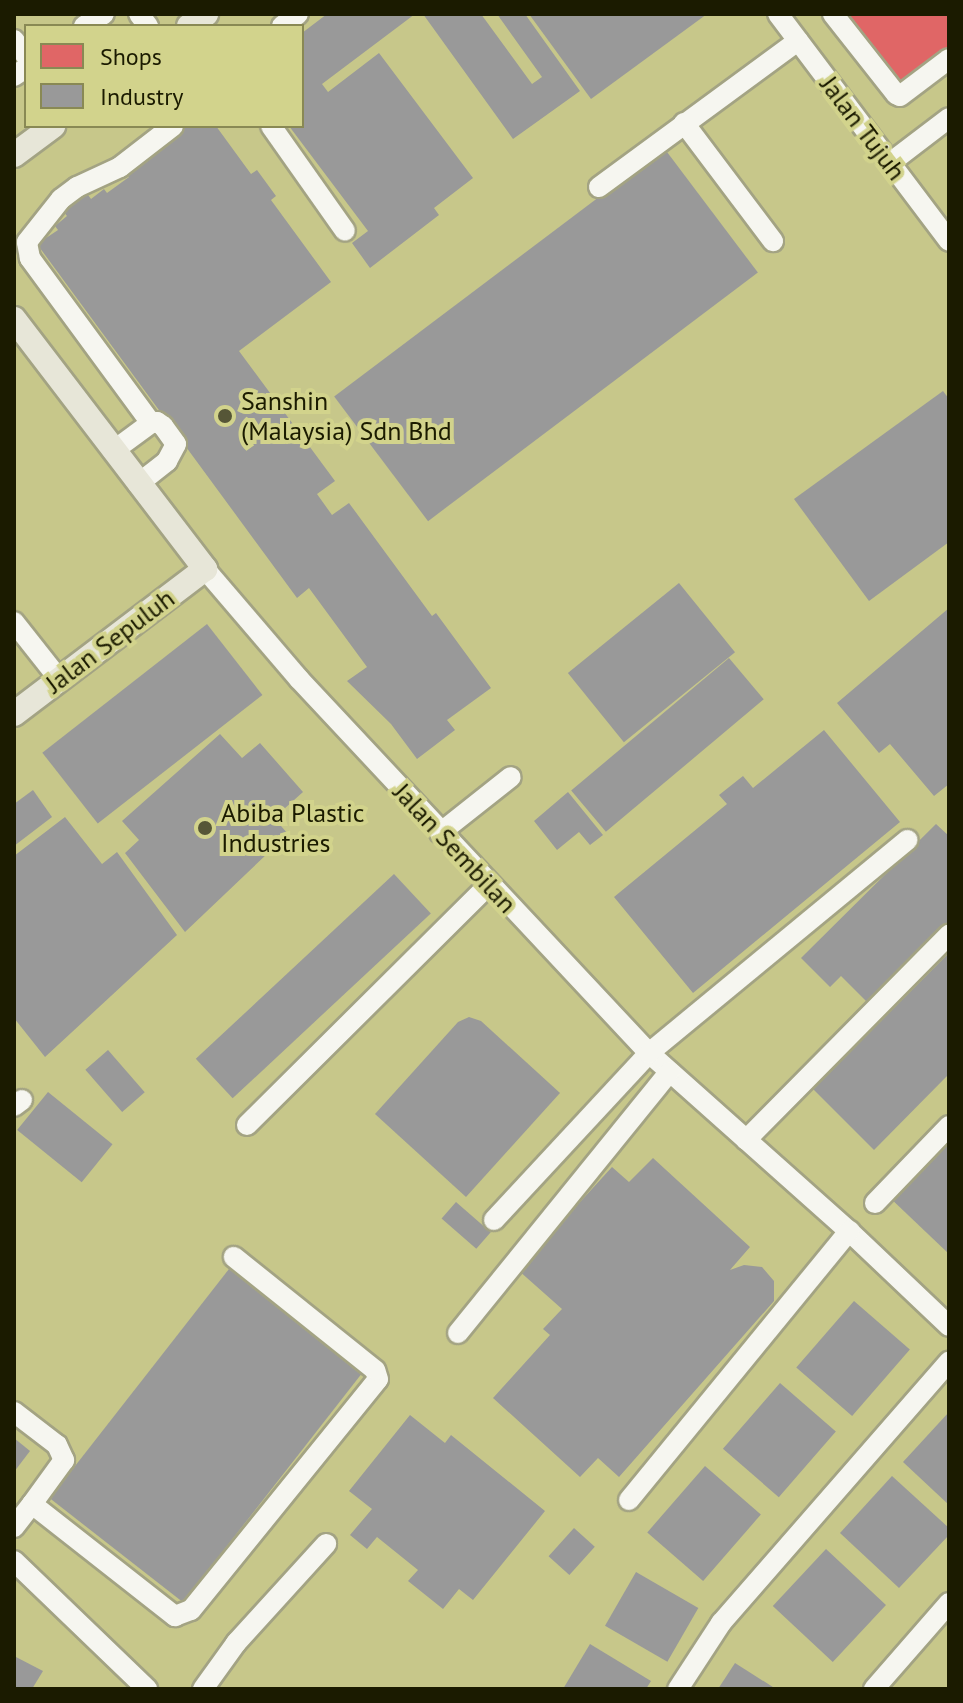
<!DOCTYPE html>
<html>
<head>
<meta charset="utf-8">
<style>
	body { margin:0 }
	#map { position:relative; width:963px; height:1703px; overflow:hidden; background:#c3c39c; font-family:"PT Sans",sans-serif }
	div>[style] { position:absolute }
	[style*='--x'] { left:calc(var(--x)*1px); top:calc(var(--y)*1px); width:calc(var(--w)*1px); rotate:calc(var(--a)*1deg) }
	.built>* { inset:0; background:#c7c78a }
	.shops>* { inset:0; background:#e06666 }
	.industry>* { inset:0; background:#999; transform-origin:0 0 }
	.roads { filter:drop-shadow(2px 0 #a3a383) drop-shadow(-2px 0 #a3a383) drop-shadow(0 2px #a3a383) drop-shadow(0 -2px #a3a383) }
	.minor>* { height:20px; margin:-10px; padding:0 10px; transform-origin:10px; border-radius:10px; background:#f6f6f0 }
	.major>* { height:24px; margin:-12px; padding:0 12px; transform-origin:12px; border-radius:12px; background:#e7e6d8 }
	.dots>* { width:22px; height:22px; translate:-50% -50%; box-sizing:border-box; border:4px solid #d2d38c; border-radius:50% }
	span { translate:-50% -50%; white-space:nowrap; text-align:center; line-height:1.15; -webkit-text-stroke:8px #d2d38c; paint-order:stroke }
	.street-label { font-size:26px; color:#1b1b00 }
	.poi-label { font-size:26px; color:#1b1b00 }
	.left { translate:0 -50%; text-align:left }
	.frame { position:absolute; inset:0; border:16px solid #1b1b00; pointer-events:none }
	.legend { position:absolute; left:24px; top:24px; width:280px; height:104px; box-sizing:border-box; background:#d2d38c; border:2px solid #898954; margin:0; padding:10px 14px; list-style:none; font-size:24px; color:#1b1b00 }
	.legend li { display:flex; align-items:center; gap:16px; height:40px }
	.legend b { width:40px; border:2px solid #898954 }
</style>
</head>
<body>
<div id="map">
	<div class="built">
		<i style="clip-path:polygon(evenodd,14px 14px,949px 14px,949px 1689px,14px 1689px,14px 14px,26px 26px,302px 26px,302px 126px,26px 126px,26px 26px)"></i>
	</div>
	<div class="shops">
		<i style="clip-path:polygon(844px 14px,949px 14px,949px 48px,897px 86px)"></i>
	</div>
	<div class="industry">
		<i style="clip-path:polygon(327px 14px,415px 14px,322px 84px,328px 92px,379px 53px,473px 178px,434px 208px,439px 215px,370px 268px,352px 243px,368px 231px,289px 126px,302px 126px,302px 33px)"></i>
		<i style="clip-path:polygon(423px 14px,481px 14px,532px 84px,542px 77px,497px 14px,525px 14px,580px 91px,513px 139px)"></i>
		<i style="clip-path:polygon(529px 14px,707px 14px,591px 99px)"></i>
		<i style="clip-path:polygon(183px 126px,216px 126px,251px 174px,257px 170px,276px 196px,271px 200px,331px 282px,239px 351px,335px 481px,317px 494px,332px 515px,349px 503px,432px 616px,436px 613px,491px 688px,447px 720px,455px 730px,417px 759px,391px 724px,347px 681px,367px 667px,309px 588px,297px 598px,37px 244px,58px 230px,55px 226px,67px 216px,59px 206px,83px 188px,91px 199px,104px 189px,107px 193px,129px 177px,123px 170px)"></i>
		<i style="left:664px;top:148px;width:156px;height:413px;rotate:53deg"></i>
		<i style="clip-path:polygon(943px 391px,949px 399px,949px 542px,869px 601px,794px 499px)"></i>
		<i style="left:679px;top:583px;width:89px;height:143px;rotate:51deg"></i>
		<i style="clip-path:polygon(949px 608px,949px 784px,934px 796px,890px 744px,879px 753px,837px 703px)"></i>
		<i style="left:207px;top:624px;width:90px;height:209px;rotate:52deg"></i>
		<i style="left:729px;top:658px;width:54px;height:206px;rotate:50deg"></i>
		<i style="clip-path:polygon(824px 730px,900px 822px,693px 993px,614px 897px,727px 804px,719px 795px,743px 776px,753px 788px)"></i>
		<i style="clip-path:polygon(220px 734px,242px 758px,260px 743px,303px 792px,274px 818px,288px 834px,185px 932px,125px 853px,139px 840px,122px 821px)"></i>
		<i style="clip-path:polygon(33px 790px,52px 817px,14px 846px,14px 804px)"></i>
		<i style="clip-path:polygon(568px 792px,603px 835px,590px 845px,579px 832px,557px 850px,534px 821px)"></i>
		<i style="clip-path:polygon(65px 817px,102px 864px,117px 852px,177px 935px,45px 1057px,14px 1018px,14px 856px)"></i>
		<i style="clip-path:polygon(936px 824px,949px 836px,949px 924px,869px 1004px,841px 976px,830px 987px,801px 958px)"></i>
		<i style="left:394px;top:874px;width:54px;height:271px;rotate:47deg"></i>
		<i style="clip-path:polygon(949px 953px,949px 1074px,874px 1150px,813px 1089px)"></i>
		<i style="clip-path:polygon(469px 1017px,481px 1021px,560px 1093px,466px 1197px,375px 1114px,458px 1022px)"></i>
		<i style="left:108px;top:1050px;width:56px;height:30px;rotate:49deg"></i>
		<i style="left:48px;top:1092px;width:83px;height:49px;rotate:39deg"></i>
		<i style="clip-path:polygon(949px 1130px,949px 1254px,887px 1195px)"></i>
		<i style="clip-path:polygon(653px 1158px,750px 1247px,730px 1270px,744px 1265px,762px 1267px,774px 1281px,774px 1301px,619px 1477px,598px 1458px,580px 1477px,493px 1398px,550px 1335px,543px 1329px,562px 1309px,518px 1270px,612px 1167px,629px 1182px)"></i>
		<i style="left:456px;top:1202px;width:46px;height:22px;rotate:41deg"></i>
		<i style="left:229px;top:1269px;width:169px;height:291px;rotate:38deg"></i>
		<i style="left:854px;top:1301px;width:74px;height:88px;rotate:41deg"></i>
		<i style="left:780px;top:1383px;width:74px;height:87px;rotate:41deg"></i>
		<i style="clip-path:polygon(949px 1412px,949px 1505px,903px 1462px)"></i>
		<i style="clip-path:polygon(410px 1415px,445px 1443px,451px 1435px,545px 1511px,473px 1600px,459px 1589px,443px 1609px,408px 1581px,418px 1570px,377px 1537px,367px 1549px,350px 1535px,372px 1509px,349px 1491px)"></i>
		<i style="clip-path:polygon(14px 1438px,30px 1451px,14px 1472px)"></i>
		<i style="left:705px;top:1466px;width:74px;height:88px;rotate:41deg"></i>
		<i style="clip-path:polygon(892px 1476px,949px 1528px,949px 1535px,899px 1588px,840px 1533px)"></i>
		<i style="left:574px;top:1528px;width:28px;height:38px;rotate:42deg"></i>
		<i style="left:826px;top:1549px;width:82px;height:78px;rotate:43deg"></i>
		<i style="left:636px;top:1572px;width:72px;height:62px;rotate:30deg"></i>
		<i style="clip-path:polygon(590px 1644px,651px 1681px,646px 1689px,563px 1689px)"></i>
		<i style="clip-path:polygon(14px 1656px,43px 1671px,32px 1689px,14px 1689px)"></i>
		<i style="clip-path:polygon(735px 1663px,776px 1689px,718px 1689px)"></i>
	</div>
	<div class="roads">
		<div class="minor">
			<i style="--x:139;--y:14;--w:15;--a:53"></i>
			<i style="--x:778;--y:14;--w:284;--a:53"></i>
			<i style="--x:833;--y:14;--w:102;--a:51.8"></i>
			<i style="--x:896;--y:94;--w:4;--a:27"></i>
			<i style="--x:900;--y:96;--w:61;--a:-37.1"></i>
			<i style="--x:84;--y:26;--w:23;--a:-31"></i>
			<i style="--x:282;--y:26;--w:20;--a:-37"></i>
			<i style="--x:14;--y:40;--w:20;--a:53"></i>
			<i style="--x:14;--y:76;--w:14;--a:-34"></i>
			<i style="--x:684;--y:123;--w:148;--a:53"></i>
			<i style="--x:271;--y:126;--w:128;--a:54.8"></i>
			<i style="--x:890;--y:163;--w:74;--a:-37.3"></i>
			<i style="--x:599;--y:187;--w:247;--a:-36.3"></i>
			<i style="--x:113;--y:451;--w:47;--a:-36.4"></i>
			<i style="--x:138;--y:484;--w:37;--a:-38"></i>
			<i style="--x:167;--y:461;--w:19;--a:-62"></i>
			<i style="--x:176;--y:444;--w:22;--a:-126"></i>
			<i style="--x:163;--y:426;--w:7;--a:-146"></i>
			<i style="--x:157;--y:422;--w:6;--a:171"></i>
			<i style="--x:151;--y:423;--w:205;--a:-126.3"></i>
			<i style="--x:30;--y:258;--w:16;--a:-101"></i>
			<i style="--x:27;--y:242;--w:55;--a:-51.7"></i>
			<i style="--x:61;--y:199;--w:20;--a:-37"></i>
			<i style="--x:77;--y:187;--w:47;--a:-24.9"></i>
			<i style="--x:120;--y:167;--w:67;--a:-37.7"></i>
			<i style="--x:205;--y:569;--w:145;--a:49.5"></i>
			<i style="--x:299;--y:679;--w:512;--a:46.9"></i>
			<i style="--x:649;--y:1053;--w:268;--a:41.7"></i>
			<i style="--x:849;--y:1231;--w:138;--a:43.5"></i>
			<i style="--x:14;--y:622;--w:73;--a:51.7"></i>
			<i style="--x:440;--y:833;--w:90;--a:-38.3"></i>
			<i style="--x:14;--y:1106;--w:10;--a:-37"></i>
			<i style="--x:247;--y:1125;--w:341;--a:-44.8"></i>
			<i style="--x:746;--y:1140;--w:289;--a:-45.3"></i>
			<i style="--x:875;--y:1203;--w:107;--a:-46.1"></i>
			<i style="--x:494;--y:1220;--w:228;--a:-47.1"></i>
			<i style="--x:649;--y:1053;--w:335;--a:-39.5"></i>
			<i style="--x:458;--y:1333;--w:336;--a:-51"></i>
			<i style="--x:14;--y:1412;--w:54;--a:37.5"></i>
			<i style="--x:57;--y:1445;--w:17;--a:65"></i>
			<i style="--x:64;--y:1460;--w:54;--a:126"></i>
			<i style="--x:629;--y:1500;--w:348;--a:-50.7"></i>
			<i style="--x:14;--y:1527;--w:29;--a:-52"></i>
			<i style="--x:32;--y:1504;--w:182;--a:38.1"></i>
			<i style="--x:175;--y:1616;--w:17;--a:-21"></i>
			<i style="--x:191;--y:1610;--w:297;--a:-51"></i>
			<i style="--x:378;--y:1379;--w:9;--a:-108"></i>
			<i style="--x:375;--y:1370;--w:181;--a:-141.3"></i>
			<i style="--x:14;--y:1561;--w:185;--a:43.9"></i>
			<i style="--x:203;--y:1689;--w:57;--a:-54.3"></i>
			<i style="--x:236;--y:1643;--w:134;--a:-47.7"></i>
			<i style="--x:678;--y:1689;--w:79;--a:-56.9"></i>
			<i style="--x:721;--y:1623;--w:347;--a:-48.9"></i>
			<i style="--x:874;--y:1689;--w:114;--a:-48.9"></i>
		</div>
		<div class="major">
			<i style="--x:189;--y:26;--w:21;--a:-35"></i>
			<i style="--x:14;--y:155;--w:49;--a:-36.6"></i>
			<i style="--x:14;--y:319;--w:315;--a:52.6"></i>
			<i style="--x:205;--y:569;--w:240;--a:142.8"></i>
		</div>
	</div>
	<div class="dots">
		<i style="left:225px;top:416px;background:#565637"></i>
		<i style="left:205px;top:828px;background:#565637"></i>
	</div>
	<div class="street-label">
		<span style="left:863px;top:128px;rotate:53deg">Jalan Tujuh</span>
		<span style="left:110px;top:641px;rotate:-37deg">Jalan Sepuluh</span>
		<span style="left:455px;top:848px;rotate:47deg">Jalan Sembilan</span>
	</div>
	<div class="poi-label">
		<span class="left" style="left:241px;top:416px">Sanshin<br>(Malaysia) Sdn Bhd</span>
		<span class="left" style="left:221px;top:828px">Abiba Plastic<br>Industries</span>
	</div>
	<div class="frame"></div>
	<ul class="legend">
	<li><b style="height:22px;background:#e06666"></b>Shops</li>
	<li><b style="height:22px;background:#999"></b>Industry</li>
	</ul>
</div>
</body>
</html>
